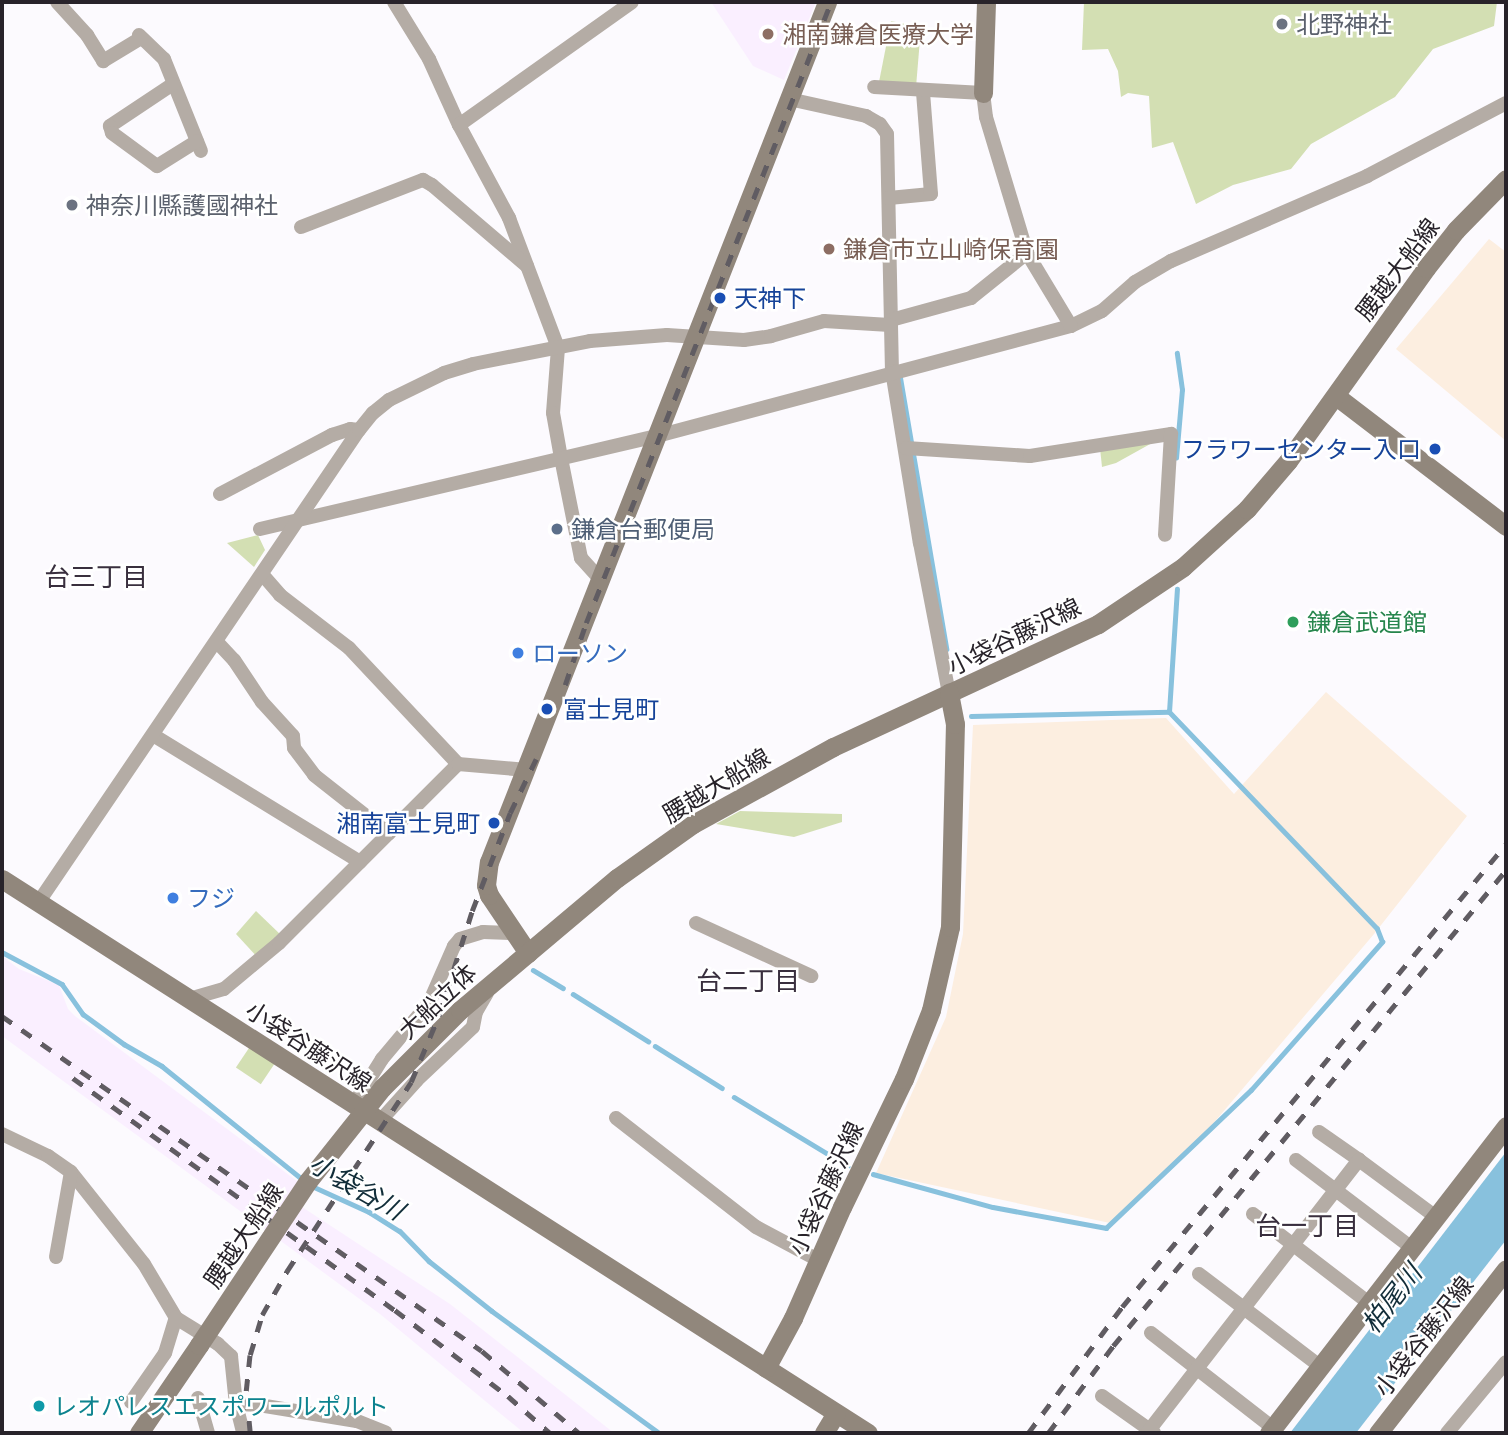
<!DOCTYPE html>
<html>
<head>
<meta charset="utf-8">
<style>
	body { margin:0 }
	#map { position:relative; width:1508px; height:1435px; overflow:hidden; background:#fcfafe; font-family:Barlow,"Noto Sans JP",sans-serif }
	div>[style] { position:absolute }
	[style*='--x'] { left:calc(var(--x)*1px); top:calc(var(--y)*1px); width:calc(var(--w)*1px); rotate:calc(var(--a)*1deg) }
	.industrial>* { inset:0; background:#fceee0 }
	.built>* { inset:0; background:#faefff }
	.green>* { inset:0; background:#d3dfb3; transform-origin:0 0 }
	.water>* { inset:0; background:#88c1dd }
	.stream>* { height:4.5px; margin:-2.25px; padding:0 2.25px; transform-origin:2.25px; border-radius:2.25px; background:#88c1dd }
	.street>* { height:14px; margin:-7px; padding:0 7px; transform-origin:7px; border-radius:7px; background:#b4aca5 }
	.secondary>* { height:19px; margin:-9.5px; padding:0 9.5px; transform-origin:9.5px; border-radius:9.5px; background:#91877c }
	.rail>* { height:4.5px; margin-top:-2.25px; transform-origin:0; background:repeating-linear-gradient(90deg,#605c62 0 12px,transparent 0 24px) }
	.secondary-bridge>* { height:19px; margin:-9.5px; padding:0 9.5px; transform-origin:9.5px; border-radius:9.5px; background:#91877c }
	.dots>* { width:19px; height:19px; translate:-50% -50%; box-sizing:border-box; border:4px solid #fff; border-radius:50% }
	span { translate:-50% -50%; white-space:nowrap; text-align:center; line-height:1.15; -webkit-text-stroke:5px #fff; paint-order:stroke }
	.worship-label { font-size:24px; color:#5b616d }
	.left { translate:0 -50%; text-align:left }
	.education-label { font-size:24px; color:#785e54 }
	.street-label { font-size:24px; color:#28232a }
	.transit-label { font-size:24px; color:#164399 }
	.right { translate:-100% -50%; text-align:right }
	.service-label { font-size:24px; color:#4e5e75 }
	.leisure-label { font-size:24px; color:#27864d }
	.shop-label { font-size:24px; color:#366cbe }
	.culture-label { font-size:24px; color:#0d838f }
	.neighbourhood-label { font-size:26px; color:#392f3e }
	.water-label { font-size:26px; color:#112d39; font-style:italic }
	.frame { position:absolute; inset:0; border:4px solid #28232a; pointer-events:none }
</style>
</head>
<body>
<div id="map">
	<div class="industrial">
		<i style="clip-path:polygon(1489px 239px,1506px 252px,1506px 441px,1396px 349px)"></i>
		<i style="clip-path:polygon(1326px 692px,1467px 816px,1374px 934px,1200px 1139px,1110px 1223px,876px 1173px,946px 1017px,963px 934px,973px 725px,1166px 718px,1234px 794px)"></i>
	</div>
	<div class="built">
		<i style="clip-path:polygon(711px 2px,816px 2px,784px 80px,753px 66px)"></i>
		<i style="clip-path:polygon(2px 956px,19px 969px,59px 985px,68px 1009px,75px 1016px,309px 1190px,299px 1205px,450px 1304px,614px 1433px,524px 1433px,380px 1314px,2px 1036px)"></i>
	</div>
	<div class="green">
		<i style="clip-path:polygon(1084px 2px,1497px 2px,1494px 26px,1433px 49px,1395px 97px,1311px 144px,1291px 169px,1233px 185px,1196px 204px,1173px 142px,1152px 148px,1149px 96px,1128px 93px,1121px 97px,1118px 71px,1108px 49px,1082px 50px)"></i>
		<i style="clip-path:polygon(891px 21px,921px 27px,916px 87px,879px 82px)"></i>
		<i style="clip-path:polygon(1161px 438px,1116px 463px,1102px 467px,1100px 448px)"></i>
		<i style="clip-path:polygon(258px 535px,265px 550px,254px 567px,227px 543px)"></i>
		<i style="clip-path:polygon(740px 811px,842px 814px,842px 822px,794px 837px,716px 824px)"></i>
		<i style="clip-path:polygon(256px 911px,282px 936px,258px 958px,236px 934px)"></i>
		<i style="left:251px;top:1045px;width:30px;height:27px;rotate:34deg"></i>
	</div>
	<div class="water">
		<i style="clip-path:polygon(1506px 1152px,1506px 1240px,1356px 1433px,1290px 1433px)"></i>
	</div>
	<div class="stream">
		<i style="--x:900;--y:375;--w:278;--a:80.3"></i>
		<i style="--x:1176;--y:458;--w:68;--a:-85"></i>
		<i style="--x:1182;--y:390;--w:37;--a:-98"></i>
		<i style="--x:971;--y:716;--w:198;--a:-1.2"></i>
		<i style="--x:2;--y:952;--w:68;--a:28.1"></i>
		<i style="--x:62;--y:984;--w:37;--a:55"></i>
		<i style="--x:83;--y:1014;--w:51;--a:36.2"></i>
		<i style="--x:124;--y:1044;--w:44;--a:30.1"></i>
		<i style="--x:162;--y:1066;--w:180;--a:38.9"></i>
		<i style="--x:533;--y:970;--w:35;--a:31"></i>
		<i style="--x:573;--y:994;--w:89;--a:32.1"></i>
		<i style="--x:655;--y:1046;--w:79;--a:32.1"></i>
		<i style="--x:734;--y:1097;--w:133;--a:31.2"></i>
		<i style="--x:873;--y:1174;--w:124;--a:15.4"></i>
		<i style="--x:993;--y:1207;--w:115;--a:10.5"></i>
		<i style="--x:1106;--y:1228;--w:200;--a:-43.6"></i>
		<i style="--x:1251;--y:1090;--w:198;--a:-48.5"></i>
		<i style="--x:1382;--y:942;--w:14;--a:-111"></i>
		<i style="--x:1377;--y:929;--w:301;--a:-133.8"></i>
		<i style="--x:1169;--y:712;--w:123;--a:-86.3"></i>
		<i style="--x:312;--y:1186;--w:63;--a:24.5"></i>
		<i style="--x:369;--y:1212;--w:36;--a:32"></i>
		<i style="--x:400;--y:1231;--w:42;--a:46"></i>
		<i style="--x:429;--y:1261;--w:80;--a:38.4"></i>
		<i style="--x:492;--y:1311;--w:207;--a:36.1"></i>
	</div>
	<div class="street">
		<i style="--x:57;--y:2;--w:45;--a:47.7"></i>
		<i style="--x:87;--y:35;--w:31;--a:58"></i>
		<i style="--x:103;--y:61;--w:44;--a:-31.2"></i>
		<i style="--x:394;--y:2;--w:67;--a:58.4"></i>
		<i style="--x:429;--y:59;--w:72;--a:65.6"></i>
		<i style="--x:459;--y:125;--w:106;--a:61.7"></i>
		<i style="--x:509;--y:218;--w:139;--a:69.3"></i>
		<i style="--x:558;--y:348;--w:65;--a:94.4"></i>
		<i style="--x:553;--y:413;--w:46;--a:79.9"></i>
		<i style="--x:561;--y:458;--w:102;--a:78.7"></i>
		<i style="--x:581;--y:558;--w:28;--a:48"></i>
		<i style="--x:139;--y:35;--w:35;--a:44"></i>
		<i style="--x:164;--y:59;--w:99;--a:68.1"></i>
		<i style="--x:173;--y:84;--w:76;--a:146.3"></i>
		<i style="--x:110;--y:126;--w:7;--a:74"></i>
		<i style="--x:112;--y:133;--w:56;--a:36.3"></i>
		<i style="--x:157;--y:166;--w:47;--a:-32"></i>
		<i style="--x:789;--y:99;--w:79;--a:12.4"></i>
		<i style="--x:866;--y:116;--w:16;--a:30"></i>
		<i style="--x:880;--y:124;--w:12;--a:55"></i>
		<i style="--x:887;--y:134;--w:237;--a:88.8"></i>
		<i style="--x:892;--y:371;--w:174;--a:80.8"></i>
		<i style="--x:920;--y:543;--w:153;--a:79.1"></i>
		<i style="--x:459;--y:125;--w:212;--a:-35.4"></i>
		<i style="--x:889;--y:198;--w:42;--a:-5.4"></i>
		<i style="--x:931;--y:194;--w:102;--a:-94.5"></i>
		<i style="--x:301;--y:227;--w:131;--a:-21.1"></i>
		<i style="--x:423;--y:180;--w:10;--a:29"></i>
		<i style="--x:432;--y:185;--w:125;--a:40.5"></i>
		<i style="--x:891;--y:320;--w:83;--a:-15.4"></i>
		<i style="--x:971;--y:298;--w:72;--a:-38.8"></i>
		<i style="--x:1071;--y:326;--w:34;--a:-26"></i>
		<i style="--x:1102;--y:311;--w:44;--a:-41.3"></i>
		<i style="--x:1135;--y:282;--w:42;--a:-30.3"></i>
		<i style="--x:1171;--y:261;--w:214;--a:-23.4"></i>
		<i style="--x:1367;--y:176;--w:157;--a:-27.7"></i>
		<i style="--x:906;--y:448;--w:124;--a:3.7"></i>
		<i style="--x:1030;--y:456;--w:143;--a:-8.9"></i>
		<i style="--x:1171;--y:434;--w:101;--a:93.4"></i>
		<i style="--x:220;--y:494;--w:127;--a:-27.8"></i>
		<i style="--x:332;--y:435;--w:19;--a:-18"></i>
		<i style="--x:350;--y:429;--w:9;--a:6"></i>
		<i style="--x:260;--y:529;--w:408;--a:-13.2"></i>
		<i style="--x:657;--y:436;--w:428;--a:-14.9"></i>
		<i style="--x:1071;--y:326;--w:85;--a:-121.1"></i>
		<i style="--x:1027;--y:253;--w:142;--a:-106.8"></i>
		<i style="--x:986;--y:117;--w:24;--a:-97"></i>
		<i style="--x:983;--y:93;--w:109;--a:-176.8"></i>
		<i style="--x:262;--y:574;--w:28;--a:49"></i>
		<i style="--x:280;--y:595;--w:87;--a:37.5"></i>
		<i style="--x:349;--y:648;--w:159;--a:46.8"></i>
		<i style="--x:217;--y:642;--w:25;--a:47"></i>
		<i style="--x:234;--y:660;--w:50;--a:56.3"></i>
		<i style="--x:262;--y:702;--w:46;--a:47.6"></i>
		<i style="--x:293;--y:736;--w:12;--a:85"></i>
		<i style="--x:294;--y:748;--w:34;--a:53"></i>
		<i style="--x:314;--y:775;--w:95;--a:38.2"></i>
		<i style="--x:153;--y:735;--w:243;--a:31.5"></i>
		<i style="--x:38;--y:903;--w:572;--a:-55.84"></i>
		<i style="--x:359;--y:430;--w:22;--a:-51"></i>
		<i style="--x:373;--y:413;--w:21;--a:-39"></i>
		<i style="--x:389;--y:400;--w:61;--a:-26.1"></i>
		<i style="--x:444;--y:373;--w:30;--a:-17"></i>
		<i style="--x:473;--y:364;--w:119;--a:-11.1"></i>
		<i style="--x:590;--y:341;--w:77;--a:-4.5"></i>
		<i style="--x:667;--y:335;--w:77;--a:3.7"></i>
		<i style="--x:744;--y:340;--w:27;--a:-8"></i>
		<i style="--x:771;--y:336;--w:55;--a:-15.8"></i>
		<i style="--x:824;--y:321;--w:66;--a:3.5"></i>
		<i style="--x:696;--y:923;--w:127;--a:24.7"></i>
		<i style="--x:189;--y:999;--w:36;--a:-16"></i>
		<i style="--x:224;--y:989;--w:72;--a:-39.9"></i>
		<i style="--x:279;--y:943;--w:253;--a:-45"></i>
		<i style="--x:458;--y:764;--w:69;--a:5"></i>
		<i style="--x:354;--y:1104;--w:53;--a:-58.1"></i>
		<i style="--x:382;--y:1059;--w:73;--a:-50"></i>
		<i style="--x:429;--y:1003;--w:62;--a:-66.3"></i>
		<i style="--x:454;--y:946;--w:9;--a:-49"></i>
		<i style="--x:460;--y:939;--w:24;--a:-17"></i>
		<i style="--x:483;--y:932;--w:30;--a:2"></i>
		<i style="--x:616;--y:1118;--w:177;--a:37.9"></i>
		<i style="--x:756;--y:1227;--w:70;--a:28"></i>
		<i style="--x:380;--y:1121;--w:55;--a:-47.9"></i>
		<i style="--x:417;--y:1080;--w:77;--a:-43.4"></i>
		<i style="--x:473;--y:1027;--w:15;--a:-79"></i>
		<i style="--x:476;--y:1012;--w:22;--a:-60"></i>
		<i style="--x:1319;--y:1132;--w:49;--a:35"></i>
		<i style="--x:2;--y:1134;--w:51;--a:25.6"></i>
		<i style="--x:48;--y:1156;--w:28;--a:35"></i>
		<i style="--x:71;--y:1172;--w:117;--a:51.6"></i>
		<i style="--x:144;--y:1264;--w:63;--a:59.3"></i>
		<i style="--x:176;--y:1318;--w:49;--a:31.8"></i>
		<i style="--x:218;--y:1344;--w:18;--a:43"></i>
		<i style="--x:231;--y:1356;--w:48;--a:84.1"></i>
		<i style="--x:236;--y:1404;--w:30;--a:76"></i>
		<i style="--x:1296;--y:1160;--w:146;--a:37.2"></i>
		<i style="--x:1253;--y:1214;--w:146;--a:37.5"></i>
		<i style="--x:56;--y:1257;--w:86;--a:-80"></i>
		<i style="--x:1199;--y:1274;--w:153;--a:37.3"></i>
		<i style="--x:1151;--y:1333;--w:155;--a:37.9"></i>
		<i style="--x:1102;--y:1396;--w:64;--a:35.4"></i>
		<i style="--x:198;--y:1398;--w:36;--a:74"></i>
		<i style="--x:131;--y:1402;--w:60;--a:-55.2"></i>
		<i style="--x:165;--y:1353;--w:37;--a:-73"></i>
		<i style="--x:236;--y:1404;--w:23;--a:2"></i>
		<i style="--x:259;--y:1405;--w:99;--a:9.3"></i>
		<i style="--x:357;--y:1421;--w:31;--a:22"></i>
		<i style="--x:1147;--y:1433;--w:346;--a:-52.2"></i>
		<i style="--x:1359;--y:1160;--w:96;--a:36.5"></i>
		<i style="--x:1447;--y:1433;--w:92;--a:-50.3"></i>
	</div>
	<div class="secondary">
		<i style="--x:983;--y:93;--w:91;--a:-88.1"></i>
		<i style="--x:1336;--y:396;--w:214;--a:37.4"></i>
		<i style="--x:2;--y:879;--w:1028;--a:32.61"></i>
		<i style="--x:528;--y:953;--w:70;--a:-123.9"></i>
		<i style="--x:489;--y:895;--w:10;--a:-107"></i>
		<i style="--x:486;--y:885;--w:23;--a:-83"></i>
		<i style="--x:489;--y:862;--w:924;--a:-68.54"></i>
		<i style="--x:382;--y:1088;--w:110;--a:-45"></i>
		<i style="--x:460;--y:1010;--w:205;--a:-40.1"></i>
		<i style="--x:617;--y:878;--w:93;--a:-35.4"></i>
		<i style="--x:693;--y:824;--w:160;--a:-28.8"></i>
		<i style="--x:833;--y:747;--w:292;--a:-24.9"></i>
		<i style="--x:1098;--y:624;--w:102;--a:-33.8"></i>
		<i style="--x:1183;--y:567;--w:86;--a:-42.2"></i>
		<i style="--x:1247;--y:509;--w:63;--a:-49.5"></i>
		<i style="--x:1288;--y:461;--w:237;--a:-54.4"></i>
		<i style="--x:1426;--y:268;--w:48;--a:-51.7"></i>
		<i style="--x:1456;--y:230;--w:71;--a:-45.6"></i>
		<i style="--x:766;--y:1368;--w:57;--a:-61.6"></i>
		<i style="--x:793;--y:1318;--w:121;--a:-66.2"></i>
		<i style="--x:842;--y:1207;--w:142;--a:-64.2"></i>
		<i style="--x:904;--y:1079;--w:74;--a:-68.6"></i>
		<i style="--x:931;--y:1010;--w:85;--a:-77.1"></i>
		<i style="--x:950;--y:927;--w:203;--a:-88.6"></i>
		<i style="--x:955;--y:724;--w:32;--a:-101"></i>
		<i style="--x:139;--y:1433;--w:107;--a:-55.7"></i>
		<i style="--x:824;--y:1433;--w:23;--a:-59"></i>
		<i style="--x:1269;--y:1433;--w:388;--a:-52.3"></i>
		<i style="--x:1378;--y:1433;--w:208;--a:-52"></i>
	</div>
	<div class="rail">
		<i style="--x:565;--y:685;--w:65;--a:-71.3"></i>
		<i style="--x:586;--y:623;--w:668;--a:-68.47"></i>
		<i style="--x:2;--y:1016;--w:585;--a:34.91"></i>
		<i style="--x:482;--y:1351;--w:127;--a:40.2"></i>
		<i style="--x:73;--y:1078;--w:397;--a:35.8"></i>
		<i style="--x:395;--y:1310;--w:142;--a:37.3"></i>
		<i style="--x:508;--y:1396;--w:56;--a:41.4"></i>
		<i style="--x:250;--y:1433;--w:42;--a:-95.4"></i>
		<i style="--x:246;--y:1391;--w:36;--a:-84"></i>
		<i style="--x:250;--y:1355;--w:42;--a:-73.3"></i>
		<i style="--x:262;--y:1315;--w:51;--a:-60.4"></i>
		<i style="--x:287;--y:1271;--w:226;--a:-56.7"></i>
		<i style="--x:411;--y:1082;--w:73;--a:-67.3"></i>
		<i style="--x:439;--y:1015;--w:109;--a:-72.4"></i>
		<i style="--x:472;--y:911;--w:105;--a:-68.8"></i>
		<i style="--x:510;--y:813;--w:60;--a:-64.3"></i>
		<i style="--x:1028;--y:1433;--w:157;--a:-53.3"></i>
		<i style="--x:1122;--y:1307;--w:602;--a:-50.33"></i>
		<i style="--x:1048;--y:1433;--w:109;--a:-53.2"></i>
		<i style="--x:1113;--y:1346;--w:617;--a:-50.46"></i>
	</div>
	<div class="secondary-bridge">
		<i style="--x:199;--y:1345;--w:197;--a:-56.4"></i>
		<i style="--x:308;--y:1181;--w:119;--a:-51.5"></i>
	</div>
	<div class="dots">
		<i style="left:1282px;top:24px;background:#6b7280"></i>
		<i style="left:768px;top:34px;background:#8d6e63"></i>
		<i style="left:72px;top:205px;background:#6b7280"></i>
		<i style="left:829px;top:249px;background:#8d6e63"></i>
		<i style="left:720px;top:298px;background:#1a4fb4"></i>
		<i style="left:1435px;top:449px;background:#1a4fb4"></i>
		<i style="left:557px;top:529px;background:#5c6f8a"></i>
		<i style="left:1293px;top:622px;background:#2e9e5b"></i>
		<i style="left:518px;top:653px;background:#3f7fe0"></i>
		<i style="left:547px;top:709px;background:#1a4fb4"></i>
		<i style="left:494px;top:823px;background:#1a4fb4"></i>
		<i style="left:173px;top:898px;background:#3f7fe0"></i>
		<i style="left:39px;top:1406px;background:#0f9aa8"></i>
	</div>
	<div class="worship-label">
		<span class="left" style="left:1296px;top:24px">北野神社</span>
		<span class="left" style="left:86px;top:205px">神奈川縣護國神社</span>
	</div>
	<div class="education-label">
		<span class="left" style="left:782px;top:34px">湘南鎌倉医療大学</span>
		<span class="left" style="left:843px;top:249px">鎌倉市立山崎保育園</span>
	</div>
	<div class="street-label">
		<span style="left:1397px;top:269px;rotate:-53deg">腰越大船線</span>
		<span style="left:1014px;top:636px;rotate:-26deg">小袋谷藤沢線</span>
		<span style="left:716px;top:785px;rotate:-31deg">腰越大船線</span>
		<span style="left:437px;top:1001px;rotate:-43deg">大船立体</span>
		<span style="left:309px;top:1046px;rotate:33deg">小袋谷藤沢線</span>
		<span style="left:825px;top:1188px;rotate:-65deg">小袋谷藤沢線</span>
		<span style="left:243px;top:1235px;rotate:-56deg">腰越大船線</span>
		<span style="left:1423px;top:1336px;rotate:-52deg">小袋谷藤沢線</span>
	</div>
	<div class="transit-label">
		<span class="left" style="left:734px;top:298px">天神下</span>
		<span class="right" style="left:1421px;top:449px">フラワーセンター入口</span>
		<span class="left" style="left:563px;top:709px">富士見町</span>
		<span class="right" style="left:480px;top:823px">湘南富士見町</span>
	</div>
	<div class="service-label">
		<span class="left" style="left:571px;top:529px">鎌倉台郵便局</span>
	</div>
	<div class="leisure-label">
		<span class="left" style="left:1307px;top:622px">鎌倉武道館</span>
	</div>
	<div class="shop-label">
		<span class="left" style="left:532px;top:653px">ローソン</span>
		<span class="left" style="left:187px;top:898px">フジ</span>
	</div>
	<div class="culture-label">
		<span class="left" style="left:53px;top:1406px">レオパレスエスポワールポルト</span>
	</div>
	<div class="neighbourhood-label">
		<span style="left:96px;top:576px">台三丁目</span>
		<span style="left:748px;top:980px">台二丁目</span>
		<span style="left:1307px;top:1225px">台一丁目</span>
	</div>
	<div class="water-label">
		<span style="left:357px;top:1186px;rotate:30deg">小袋谷川</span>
		<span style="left:1391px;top:1298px;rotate:-52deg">柏尾川</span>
	</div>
	<div class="frame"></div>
</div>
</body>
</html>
